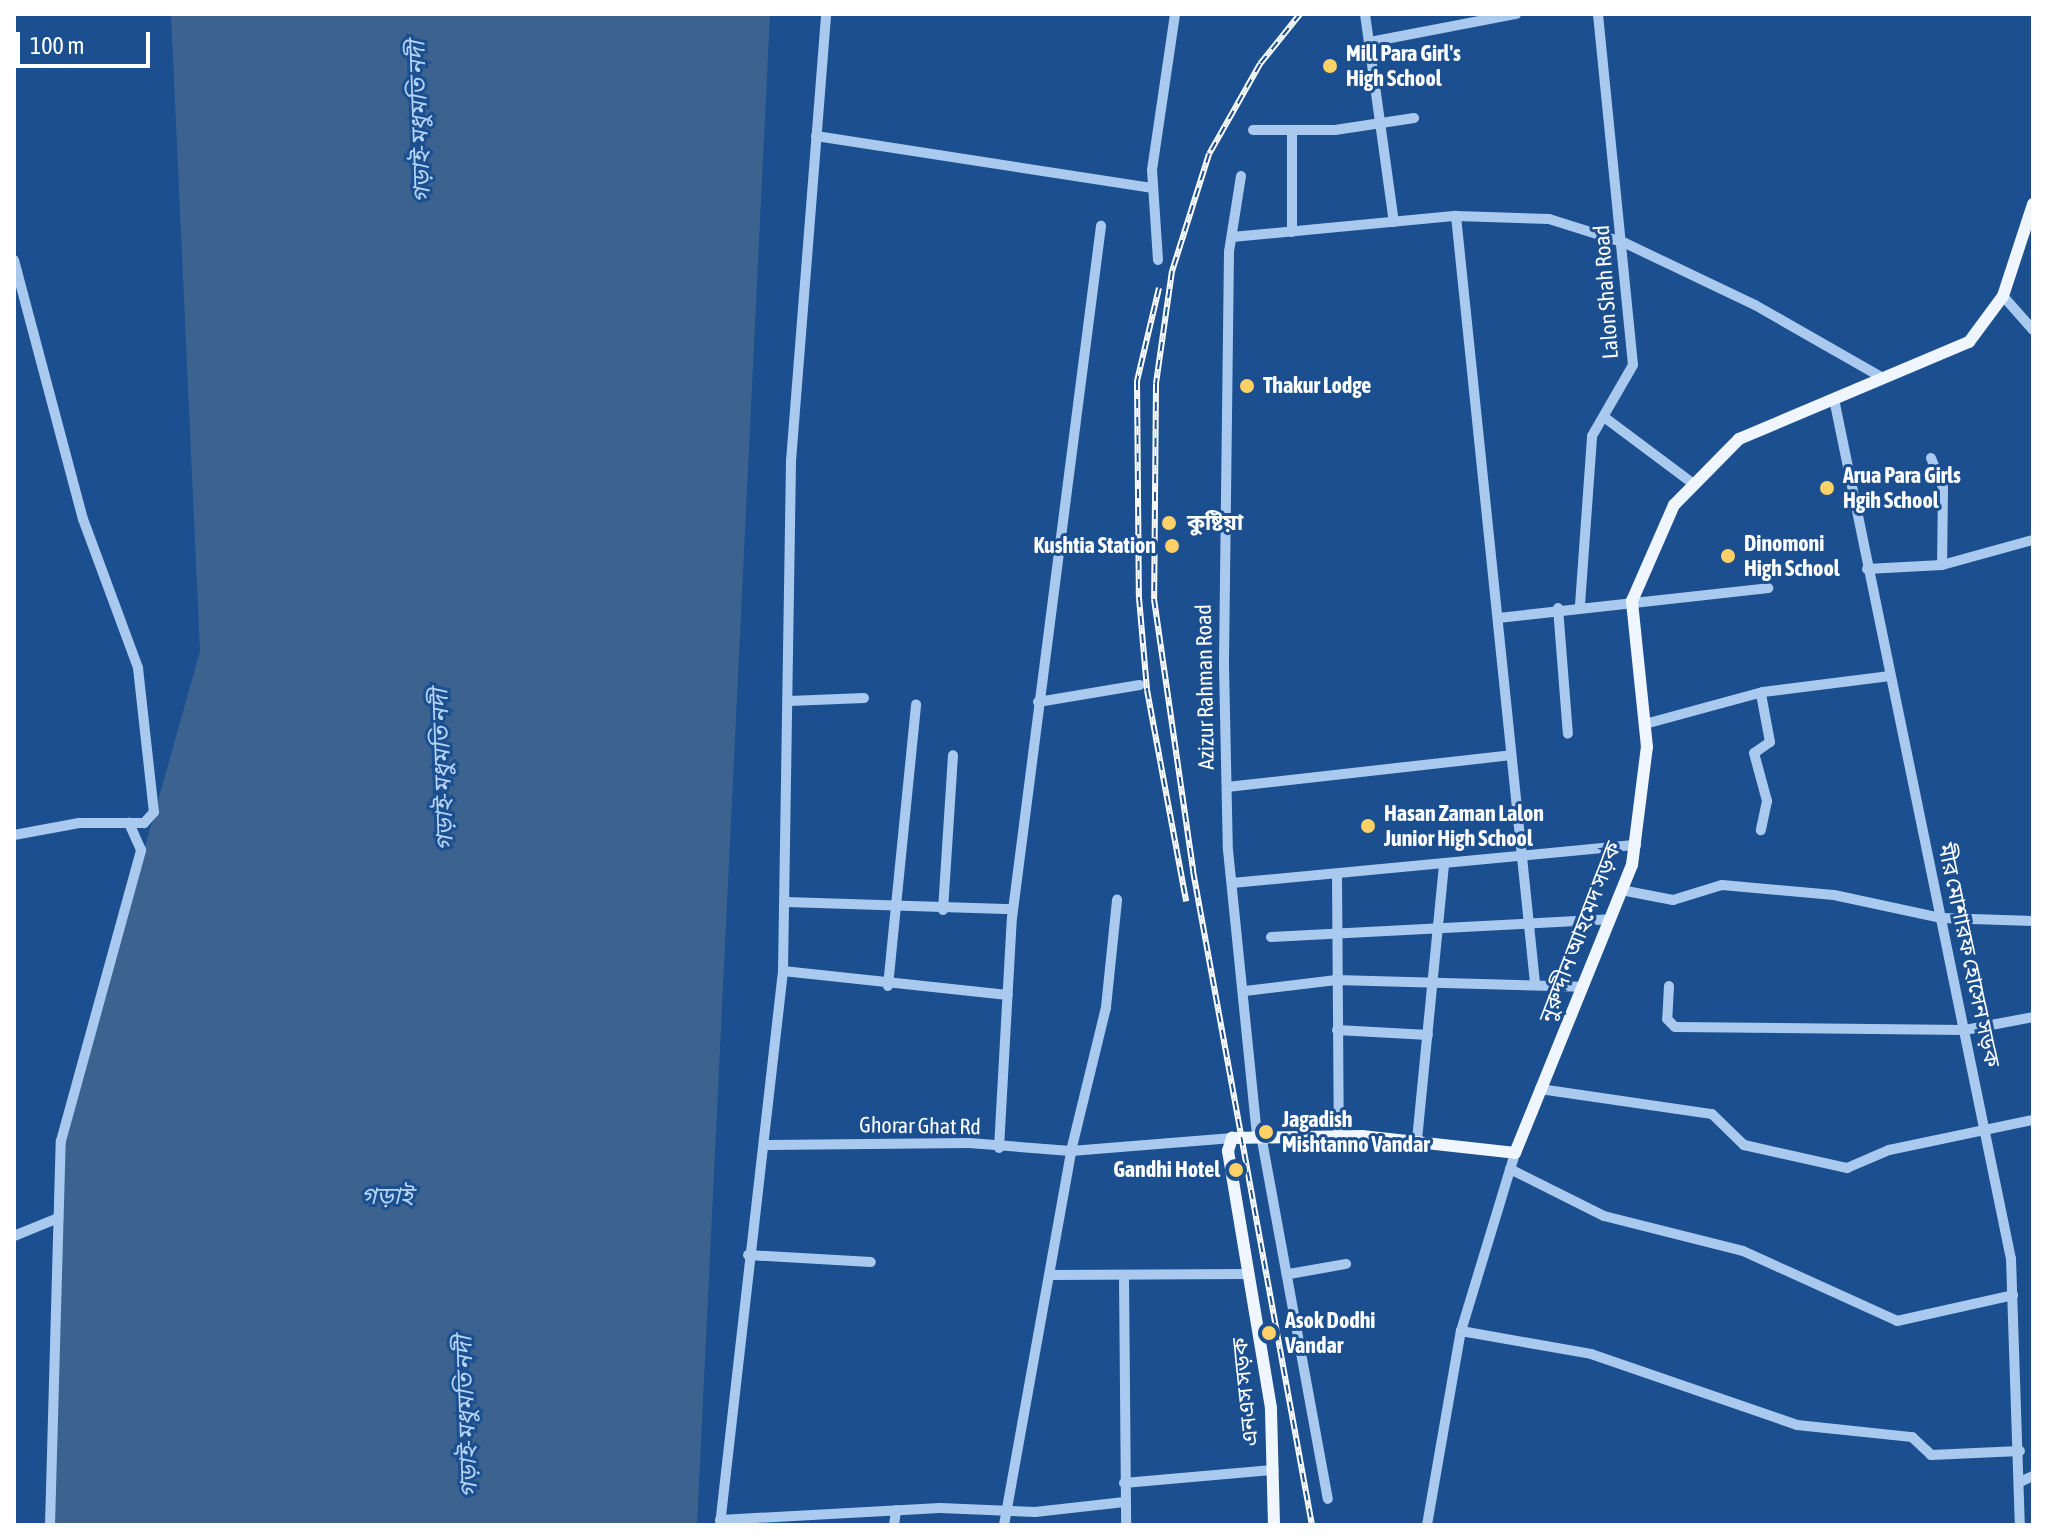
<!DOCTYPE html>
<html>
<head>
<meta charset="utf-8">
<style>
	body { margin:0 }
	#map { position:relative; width:2047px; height:1539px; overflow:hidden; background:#1b4f8f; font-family:"Asap Condensed","Noto Sans Bengali",sans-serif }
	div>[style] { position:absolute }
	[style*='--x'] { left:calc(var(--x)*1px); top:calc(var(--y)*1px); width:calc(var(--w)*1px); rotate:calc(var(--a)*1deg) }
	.water>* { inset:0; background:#3c6290 }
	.minor>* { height:10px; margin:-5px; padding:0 5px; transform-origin:5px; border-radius:5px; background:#a9c9ee }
	.major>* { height:12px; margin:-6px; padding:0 6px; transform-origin:6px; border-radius:6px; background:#f0f6ff }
	.rail>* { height:6px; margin-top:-3px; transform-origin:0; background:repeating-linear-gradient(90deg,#1b4f8f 0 9px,#fff 0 18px); box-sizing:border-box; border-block:2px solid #fff }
	.dots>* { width:22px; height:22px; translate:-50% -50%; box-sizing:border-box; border:4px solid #1b4f8f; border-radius:50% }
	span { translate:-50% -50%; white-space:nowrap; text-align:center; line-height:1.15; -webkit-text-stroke:6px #1b4f8f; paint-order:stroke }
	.poi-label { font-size:22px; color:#fff; font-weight:700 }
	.left { translate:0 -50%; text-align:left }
	.right { translate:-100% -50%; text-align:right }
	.street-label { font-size:22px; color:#fff }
	.water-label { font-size:24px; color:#b5d3f5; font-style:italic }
	.frame { position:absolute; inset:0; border:16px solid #fff; pointer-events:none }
	.scale { position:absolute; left:16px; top:32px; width:134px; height:36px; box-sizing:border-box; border:4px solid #fff; border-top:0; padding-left:10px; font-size:24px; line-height:28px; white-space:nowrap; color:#fff; -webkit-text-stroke:6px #1b4f8f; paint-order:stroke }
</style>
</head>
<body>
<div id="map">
	<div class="water">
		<i style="clip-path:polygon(171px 14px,770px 14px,697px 1525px,54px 1525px,63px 1140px,200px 651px)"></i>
	</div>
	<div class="minor">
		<i style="--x:1365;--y:14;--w:210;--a:82.1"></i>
		<i style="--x:1370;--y:42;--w:149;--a:-10.9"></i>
		<i style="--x:1253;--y:130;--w:82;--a:0"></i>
		<i style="--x:1335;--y:130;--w:80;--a:-8.6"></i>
		<i style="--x:1292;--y:133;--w:99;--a:90"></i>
		<i style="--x:816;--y:136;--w:341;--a:8.8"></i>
		<i style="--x:1241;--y:176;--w:77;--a:99"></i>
		<i style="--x:1229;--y:252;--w:414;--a:90.7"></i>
		<i style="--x:1224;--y:666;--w:184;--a:88.8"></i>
		<i style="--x:1228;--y:850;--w:286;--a:84.2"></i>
		<i style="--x:1456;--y:216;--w:771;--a:84.12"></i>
		<i style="--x:1232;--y:237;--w:225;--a:-5.4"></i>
		<i style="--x:1456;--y:216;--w:93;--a:1.8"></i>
		<i style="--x:1549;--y:219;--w:80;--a:17.5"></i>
		<i style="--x:1625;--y:243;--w:144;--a:25.5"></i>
		<i style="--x:1755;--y:305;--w:147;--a:29.7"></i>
		<i style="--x:14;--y:260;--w:268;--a:75.1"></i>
		<i style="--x:83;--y:519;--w:159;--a:69.7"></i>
		<i style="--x:138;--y:668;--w:145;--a:83.7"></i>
		<i style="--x:154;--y:812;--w:15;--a:132"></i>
		<i style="--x:144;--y:823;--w:65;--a:180"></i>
		<i style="--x:79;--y:823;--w:66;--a:169.5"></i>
		<i style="--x:1158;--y:260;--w:90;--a:-93.8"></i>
		<i style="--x:1152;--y:170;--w:158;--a:-81.6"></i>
		<i style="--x:2003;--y:296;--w:45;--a:48.6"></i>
		<i style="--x:1834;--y:399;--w:878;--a:78.37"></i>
		<i style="--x:2011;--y:1259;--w:266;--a:88.1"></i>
		<i style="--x:1604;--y:417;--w:109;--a:36.8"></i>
		<i style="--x:1931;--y:458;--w:32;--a:68"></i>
		<i style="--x:1943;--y:488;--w:77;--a:90.7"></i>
		<i style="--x:1867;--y:569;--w:75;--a:-3.1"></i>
		<i style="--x:1942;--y:565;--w:94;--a:-15.4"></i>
		<i style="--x:1580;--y:605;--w:169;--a:-85.9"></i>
		<i style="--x:1592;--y:436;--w:82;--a:-60"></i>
		<i style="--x:1633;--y:365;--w:353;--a:-95.7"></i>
		<i style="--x:1558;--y:608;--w:126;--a:85.5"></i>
		<i style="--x:1498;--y:618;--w:272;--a:-6.3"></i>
		<i style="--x:1761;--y:694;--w:49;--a:79.4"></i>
		<i style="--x:1770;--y:742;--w:19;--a:145"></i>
		<i style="--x:1754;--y:753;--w:50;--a:74.8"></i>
		<i style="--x:1767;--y:801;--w:30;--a:102"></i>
		<i style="--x:789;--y:701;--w:75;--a:-2.3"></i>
		<i style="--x:1038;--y:702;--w:103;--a:-9.5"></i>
		<i style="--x:1645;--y:724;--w:122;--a:-15.2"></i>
		<i style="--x:1763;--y:692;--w:128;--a:-7.2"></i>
		<i style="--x:1227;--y:787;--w:286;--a:-6.4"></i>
		<i style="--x:1337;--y:874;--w:262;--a:89.6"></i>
		<i style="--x:1232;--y:883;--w:406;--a:-5.4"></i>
		<i style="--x:1621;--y:890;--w:53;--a:10.9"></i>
		<i style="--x:1673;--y:900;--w:51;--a:-17"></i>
		<i style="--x:1722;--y:885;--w:112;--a:5.1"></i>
		<i style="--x:1834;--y:895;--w:109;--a:12.1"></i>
		<i style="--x:1941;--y:918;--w:92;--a:1.9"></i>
		<i style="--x:786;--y:902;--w:227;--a:1.8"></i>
		<i style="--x:943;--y:910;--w:155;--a:-86.3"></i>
		<i style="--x:1271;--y:937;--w:339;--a:-3"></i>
		<i style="--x:783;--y:971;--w:226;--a:6.1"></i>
		<i style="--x:888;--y:986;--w:283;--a:-84.3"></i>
		<i style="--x:1669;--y:986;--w:33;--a:93"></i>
		<i style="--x:1667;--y:1019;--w:11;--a:45"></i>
		<i style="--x:1675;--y:1027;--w:290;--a:0.6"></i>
		<i style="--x:1965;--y:1030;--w:69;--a:-10.8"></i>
		<i style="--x:1245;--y:991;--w:92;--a:-6.9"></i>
		<i style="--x:1336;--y:980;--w:246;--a:1.6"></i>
		<i style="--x:1337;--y:1030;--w:91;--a:3.1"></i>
		<i style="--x:1540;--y:1089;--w:174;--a:8.3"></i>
		<i style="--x:1712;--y:1114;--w:45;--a:44.1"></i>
		<i style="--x:1744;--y:1145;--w:106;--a:12.6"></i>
		<i style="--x:1847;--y:1168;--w:46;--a:-23.2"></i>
		<i style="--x:1889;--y:1150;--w:147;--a:-11.8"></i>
		<i style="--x:1261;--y:1135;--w:370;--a:79.6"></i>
		<i style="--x:1417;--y:1140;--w:276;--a:-84.4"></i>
		<i style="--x:768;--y:1145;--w:201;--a:-0.6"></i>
		<i style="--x:969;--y:1143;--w:102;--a:4.5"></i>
		<i style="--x:1071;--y:1151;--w:162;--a:-4.6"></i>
		<i style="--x:999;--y:1148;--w:230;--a:-86.8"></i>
		<i style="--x:1012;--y:918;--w:698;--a:-82.67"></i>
		<i style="--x:1510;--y:1169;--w:105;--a:26.6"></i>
		<i style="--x:1604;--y:1216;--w:143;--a:14.1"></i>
		<i style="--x:1743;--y:1251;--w:169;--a:24.4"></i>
		<i style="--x:1897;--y:1321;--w:119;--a:-12.6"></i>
		<i style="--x:14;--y:1236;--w:48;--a:-22.2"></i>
		<i style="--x:748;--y:1255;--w:123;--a:3.3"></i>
		<i style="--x:1289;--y:1274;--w:58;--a:-10"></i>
		<i style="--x:1050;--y:1275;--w:198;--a:-0.3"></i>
		<i style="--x:1124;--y:1276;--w:249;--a:89.5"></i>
		<i style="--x:1461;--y:1331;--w:132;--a:10"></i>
		<i style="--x:1591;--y:1354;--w:218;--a:19"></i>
		<i style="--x:1797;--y:1425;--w:116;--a:6"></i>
		<i style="--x:1912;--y:1437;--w:26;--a:43"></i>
		<i style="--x:1931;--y:1455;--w:89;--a:-2.6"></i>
		<i style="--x:2020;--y:1482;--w:14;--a:-25"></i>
		<i style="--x:1124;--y:1483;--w:150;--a:-5"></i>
		<i style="--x:720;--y:1520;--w:220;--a:-3.1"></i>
		<i style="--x:940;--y:1508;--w:95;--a:2.4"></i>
		<i style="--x:1035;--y:1512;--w:90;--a:-6.4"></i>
		<i style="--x:50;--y:1525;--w:384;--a:-88.4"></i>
		<i style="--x:61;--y:1141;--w:302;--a:-74.6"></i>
		<i style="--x:141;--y:850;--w:30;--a:-114"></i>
		<i style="--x:720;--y:1525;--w:558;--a:-83.51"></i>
		<i style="--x:783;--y:971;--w:510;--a:-89.1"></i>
		<i style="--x:791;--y:461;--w:448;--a:-85.5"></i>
		<i style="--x:894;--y:1525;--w:15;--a:-82"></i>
		<i style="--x:1004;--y:1525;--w:380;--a:-79.8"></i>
		<i style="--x:1071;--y:1151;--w:148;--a:-76.3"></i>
		<i style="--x:1106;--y:1007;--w:108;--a:-84.1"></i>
		<i style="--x:1427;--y:1525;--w:197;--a:-80.1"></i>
		<i style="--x:1461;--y:1331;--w:186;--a:-73.1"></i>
	</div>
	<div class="major">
		<i style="--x:1274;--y:1525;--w:117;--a:-91.5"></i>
		<i style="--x:1271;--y:1408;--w:261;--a:-99.5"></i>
		<i style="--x:1228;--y:1151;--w:14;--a:-73"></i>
		<i style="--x:1232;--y:1138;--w:130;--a:-0.9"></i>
		<i style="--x:1362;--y:1136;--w:154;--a:6.3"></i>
		<i style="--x:1515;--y:1153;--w:311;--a:-67.9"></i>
		<i style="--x:1632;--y:865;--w:119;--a:-82.8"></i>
		<i style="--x:1647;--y:747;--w:147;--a:-95.9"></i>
		<i style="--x:1632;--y:601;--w:105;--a:-66.4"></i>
		<i style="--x:1674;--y:505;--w:93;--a:-45.4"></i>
		<i style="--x:1739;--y:439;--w:250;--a:-22.9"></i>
		<i style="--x:1969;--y:342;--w:57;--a:-53.5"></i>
		<i style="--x:2003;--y:296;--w:97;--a:-71.9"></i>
	</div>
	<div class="rail">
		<i style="--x:1300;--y:14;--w:64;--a:128.7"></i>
		<i style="--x:1260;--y:64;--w:103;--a:119.5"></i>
		<i style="--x:1209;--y:154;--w:123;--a:107.5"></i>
		<i style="--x:1172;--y:271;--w:114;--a:98.1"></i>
		<i style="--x:1156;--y:384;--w:215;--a:90.5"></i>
		<i style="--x:1154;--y:599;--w:275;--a:81.8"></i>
		<i style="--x:1193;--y:871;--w:665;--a:79.69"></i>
		<i style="--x:1159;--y:288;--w:96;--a:103.3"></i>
		<i style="--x:1137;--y:381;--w:217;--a:89.5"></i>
		<i style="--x:1139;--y:598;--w:92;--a:85"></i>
		<i style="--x:1147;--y:690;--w:215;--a:79.5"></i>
	</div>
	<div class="dots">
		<i style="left:1330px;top:66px;background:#ffd166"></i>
		<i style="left:1247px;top:386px;background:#ffd166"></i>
		<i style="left:1827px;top:488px;background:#ffd166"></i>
		<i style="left:1169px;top:523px;background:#ffd166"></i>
		<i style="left:1172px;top:546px;background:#ffd166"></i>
		<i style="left:1728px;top:556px;background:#ffd166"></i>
		<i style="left:1368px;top:826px;background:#ffd166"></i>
		<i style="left:1266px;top:1132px;background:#ffd166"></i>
		<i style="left:1236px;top:1170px;background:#ffd166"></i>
		<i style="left:1269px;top:1333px;background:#ffd166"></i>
	</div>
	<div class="poi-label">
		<span class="left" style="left:1346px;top:66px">Mill Para Girl's<br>High School</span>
		<span class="left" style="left:1263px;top:386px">Thakur Lodge</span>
		<span class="left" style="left:1843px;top:488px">Arua Para Girls<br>Hgih School</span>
		<span class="left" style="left:1187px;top:523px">কুষ্টিয়া</span>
		<span class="left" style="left:1744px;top:556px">Dinomoni<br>High School</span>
		<span class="right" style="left:1156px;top:546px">Kushtia Station</span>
		<span class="left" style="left:1384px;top:826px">Hasan Zaman Lalon<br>Junior High School</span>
		<span class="left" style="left:1282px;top:1132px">Jagadish<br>Mishtanno Vandar</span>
		<span class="right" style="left:1220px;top:1170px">Gandhi Hotel</span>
		<span class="left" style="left:1285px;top:1333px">Asok Dodhi<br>Vandar</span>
	</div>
	<div class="street-label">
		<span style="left:1606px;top:292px;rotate:-94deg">Lalon Shah Road</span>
		<span style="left:1205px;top:687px;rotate:-91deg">Azizur Rahman Road</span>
		<span style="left:1580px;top:932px;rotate:-69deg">নুরুদ্দীন আহমেদ সড়ক</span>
		<span style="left:1969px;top:955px;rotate:78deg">মীর মোশারফ হোসেন সড়ক</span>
		<span style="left:920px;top:1126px;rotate:1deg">Ghorar Ghat Rd</span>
		<span style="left:1245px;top:1392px;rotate:-96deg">এনএস সড়ক</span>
	</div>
	<div class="water-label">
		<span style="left:419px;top:122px;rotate:-92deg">গড়াই-মধুমতি নদী</span>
		<span style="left:442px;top:770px;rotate:-92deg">গড়াই-মধুমতি নদী</span>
		<span style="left:387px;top:1196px">গড়াই</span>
		<span style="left:466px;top:1417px;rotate:-92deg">গড়াই-মধুমতি নদী</span>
	</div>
	<div class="frame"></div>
	<div class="scale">100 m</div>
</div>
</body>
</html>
